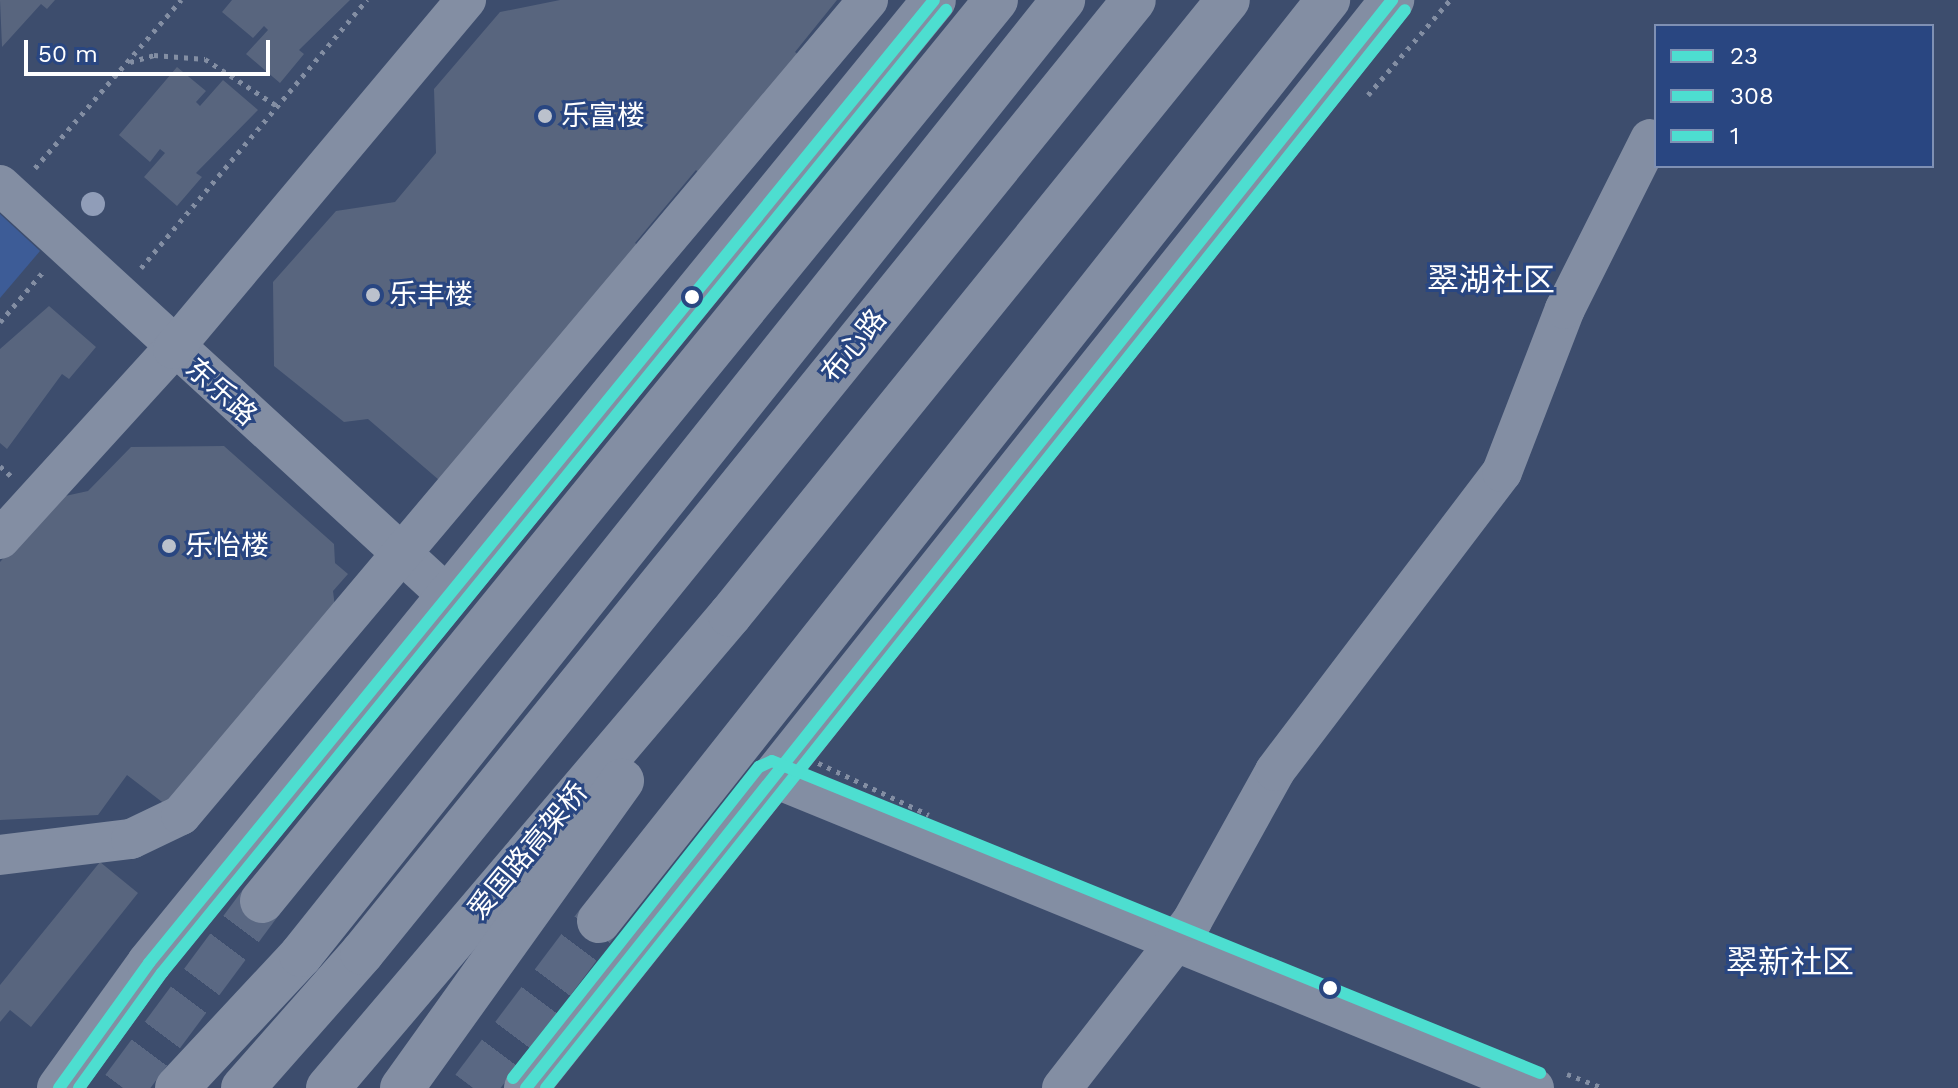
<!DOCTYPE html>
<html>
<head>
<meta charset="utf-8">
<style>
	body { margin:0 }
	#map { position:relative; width:1958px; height:1088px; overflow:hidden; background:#3d4d6d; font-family:"Work Sans","Noto Sans SC",sans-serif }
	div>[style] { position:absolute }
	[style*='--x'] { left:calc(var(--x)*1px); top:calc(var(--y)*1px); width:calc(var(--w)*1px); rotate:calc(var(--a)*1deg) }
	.green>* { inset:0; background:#3d5c97 }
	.building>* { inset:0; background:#58657e }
	.highway-tunnel>* { height:44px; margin-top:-22px; transform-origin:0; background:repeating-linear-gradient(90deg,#5a6883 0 44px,transparent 0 66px) }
	.path>* { height:5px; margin-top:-2.5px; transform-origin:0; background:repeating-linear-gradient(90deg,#838ea3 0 4px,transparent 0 10px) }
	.minor>* { height:40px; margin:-20px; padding:0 20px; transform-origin:20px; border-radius:20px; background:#838ea3 }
	.highway>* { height:44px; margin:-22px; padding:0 22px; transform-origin:22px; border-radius:22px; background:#838ea3 }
	.path-bridge>* { height:5px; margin-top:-2.5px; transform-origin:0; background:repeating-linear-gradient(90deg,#838ea3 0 4px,transparent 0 10px) }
	.bus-1>* { height:12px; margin:-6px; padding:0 6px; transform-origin:6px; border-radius:6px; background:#4dded0 }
	.bus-2>* { height:12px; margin:-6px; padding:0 6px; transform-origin:6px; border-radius:6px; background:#4dded0 }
	.bus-3>* { height:12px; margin:-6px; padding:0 6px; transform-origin:6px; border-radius:6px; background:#4dded0 }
	.trees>* { width:24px; height:24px; margin:-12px; border-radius:50%; background:#909db8 }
	.dots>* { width:22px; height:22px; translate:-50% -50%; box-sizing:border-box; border:4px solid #294681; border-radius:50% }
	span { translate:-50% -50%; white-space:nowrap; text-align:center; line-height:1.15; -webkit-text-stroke:6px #294681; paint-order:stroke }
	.poi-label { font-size:28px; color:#fff }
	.left { translate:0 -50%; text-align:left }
	.street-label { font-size:28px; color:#fff }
	.quarter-label { font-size:32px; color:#fff }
	.legend { position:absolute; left:1654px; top:24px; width:280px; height:144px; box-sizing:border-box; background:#294681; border:2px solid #7f90b3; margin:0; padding:10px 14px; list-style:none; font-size:24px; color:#fff }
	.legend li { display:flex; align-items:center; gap:16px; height:40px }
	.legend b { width:40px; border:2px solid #7f90b3 }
	.scale { position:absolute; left:24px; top:40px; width:246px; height:36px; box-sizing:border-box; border:4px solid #fff; border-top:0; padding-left:10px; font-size:24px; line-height:28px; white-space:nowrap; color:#fff; -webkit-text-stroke:6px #294681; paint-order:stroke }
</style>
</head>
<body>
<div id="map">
	<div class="green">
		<i style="clip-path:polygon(0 214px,40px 251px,0 298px)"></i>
	</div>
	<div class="building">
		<i style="clip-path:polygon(0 0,55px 0,47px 9px,41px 4px,2px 47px)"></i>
		<i style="clip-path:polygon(232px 0,350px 0,299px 50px,304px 54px,280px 83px,246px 54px,268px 30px,264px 26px,253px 38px,222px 12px)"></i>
		<i style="clip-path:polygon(560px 0,837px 0,795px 52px,805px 60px,705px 179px,696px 170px,635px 243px,645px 250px,439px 480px,368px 419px,344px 422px,274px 366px,273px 282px,336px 211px,395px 202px,436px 153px,434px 89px,500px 12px)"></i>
		<i style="clip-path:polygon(177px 67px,206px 91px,196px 102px,200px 106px,223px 80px,258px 110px,196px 173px,202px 177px,177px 206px,144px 177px,165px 153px,160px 149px,150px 162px,119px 135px)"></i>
		<i style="clip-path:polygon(49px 306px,96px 347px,69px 379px,62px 374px,7px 449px,0 443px,0 349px)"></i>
		<i style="clip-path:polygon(224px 446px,334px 544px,335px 563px,348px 574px,333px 591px,335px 607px,166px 805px,127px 775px,98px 815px,0 820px,0 562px,56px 498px,88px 491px,131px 447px)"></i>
		<i style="clip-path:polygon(100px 862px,138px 893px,31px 1027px,10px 1010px,0 1022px,0 985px)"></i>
	</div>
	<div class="highway-tunnel">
		<i style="--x:123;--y:1088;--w:233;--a:-53.4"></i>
		<i style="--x:473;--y:1088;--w:209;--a:-53"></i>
	</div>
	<div class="path">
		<i style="--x:130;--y:62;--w:25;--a:-16"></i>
		<i style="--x:154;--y:55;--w:51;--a:4.5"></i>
		<i style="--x:205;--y:59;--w:86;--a:33.1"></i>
		<i style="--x:1368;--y:95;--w:125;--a:-49.2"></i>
		<i style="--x:35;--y:168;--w:223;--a:-49"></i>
		<i style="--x:141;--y:268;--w:351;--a:-49.9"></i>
		<i style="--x:0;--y:322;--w:66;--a:-49.3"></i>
		<i style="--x:0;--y:466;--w:15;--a:42"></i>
		<i style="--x:1567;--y:1074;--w:39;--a:21"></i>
	</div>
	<div class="minor">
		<i style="--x:0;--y:185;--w:605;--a:42.52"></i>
		<i style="--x:0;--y:539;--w:257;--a:-47.7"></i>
		<i style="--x:173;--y:349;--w:456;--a:-50"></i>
		<i style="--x:772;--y:777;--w:823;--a:22.2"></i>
		<i style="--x:0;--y:855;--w:132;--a:-7"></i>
		<i style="--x:131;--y:839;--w:55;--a:-25.6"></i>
		<i style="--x:181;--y:815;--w:1066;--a:-49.87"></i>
		<i style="--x:1062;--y:1088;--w:212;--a:-52.1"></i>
		<i style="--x:1192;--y:921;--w:171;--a:-61"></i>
		<i style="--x:1275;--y:771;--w:375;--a:-52.8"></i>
		<i style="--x:1502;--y:472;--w:175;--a:-68.9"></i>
		<i style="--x:1565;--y:309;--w:190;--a:-63.4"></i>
	</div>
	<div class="highway">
		<i style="--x:262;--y:901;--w:1162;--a:-50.83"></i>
		<i style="--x:599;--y:921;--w:1175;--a:-51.64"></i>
		<i style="--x:59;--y:1088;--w:154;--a:-54.2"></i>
		<i style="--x:149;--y:963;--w:1242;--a:-50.81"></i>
		<i style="--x:177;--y:1088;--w:182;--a:-47"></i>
		<i style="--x:301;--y:955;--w:1222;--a:-51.41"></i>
		<i style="--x:243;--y:1088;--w:180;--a:-48.6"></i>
		<i style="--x:362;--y:953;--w:1226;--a:-50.99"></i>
		<i style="--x:328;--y:1088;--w:621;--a:-49.64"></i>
		<i style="--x:730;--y:615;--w:791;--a:-51"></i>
		<i style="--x:402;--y:1088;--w:378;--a:-54.4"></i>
		<i style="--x:526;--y:1088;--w:1391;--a:-51.48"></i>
	</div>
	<div class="path-bridge">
		<i style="--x:782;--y:746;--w:162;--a:25.1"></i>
	</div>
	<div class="bus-1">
		<i style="--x:59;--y:1088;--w:154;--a:-54.2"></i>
		<i style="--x:149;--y:963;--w:1242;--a:-50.81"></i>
		<i style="--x:526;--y:1088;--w:1391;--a:-51.48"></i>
	</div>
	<div class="bus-2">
		<i style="--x:79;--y:1088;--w:142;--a:-54.2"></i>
		<i style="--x:162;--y:973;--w:1242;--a:-50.85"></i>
		<i style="--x:546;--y:1088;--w:1378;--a:-51.45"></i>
	</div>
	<div class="bus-3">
		<i style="--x:513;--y:1078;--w:397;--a:-51.7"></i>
		<i style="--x:759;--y:767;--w:14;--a:-25"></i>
		<i style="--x:772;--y:761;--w:829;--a:22.11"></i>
	</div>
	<div class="trees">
		<i style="left:93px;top:204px"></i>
	</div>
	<div class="dots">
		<i style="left:545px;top:116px;background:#bbc1cc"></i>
		<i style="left:373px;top:295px;background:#bbc1cc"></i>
		<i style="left:692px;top:297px;background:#fff"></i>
		<i style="left:169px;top:546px;background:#bbc1cc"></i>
		<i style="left:1330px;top:988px;background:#fff"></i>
	</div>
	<div class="poi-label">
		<span class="left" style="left:561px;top:116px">乐富楼</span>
		<span class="left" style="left:389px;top:295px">乐丰楼</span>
		<span class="left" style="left:185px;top:546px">乐怡楼</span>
	</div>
	<div class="street-label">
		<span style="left:854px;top:346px;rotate:-51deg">布心路</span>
		<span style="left:221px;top:392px;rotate:42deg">东乐路</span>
		<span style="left:528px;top:851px;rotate:-50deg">爱国路高架桥</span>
	</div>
	<div class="quarter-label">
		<span style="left:1491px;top:280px">翠湖社区</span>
		<span style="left:1790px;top:962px">翠新社区</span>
	</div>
	<ul class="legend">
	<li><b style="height:10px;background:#4dded0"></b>23</li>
	<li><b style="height:10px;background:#4dded0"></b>308</li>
	<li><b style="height:10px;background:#4dded0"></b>1</li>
	</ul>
	<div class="scale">50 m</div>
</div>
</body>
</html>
